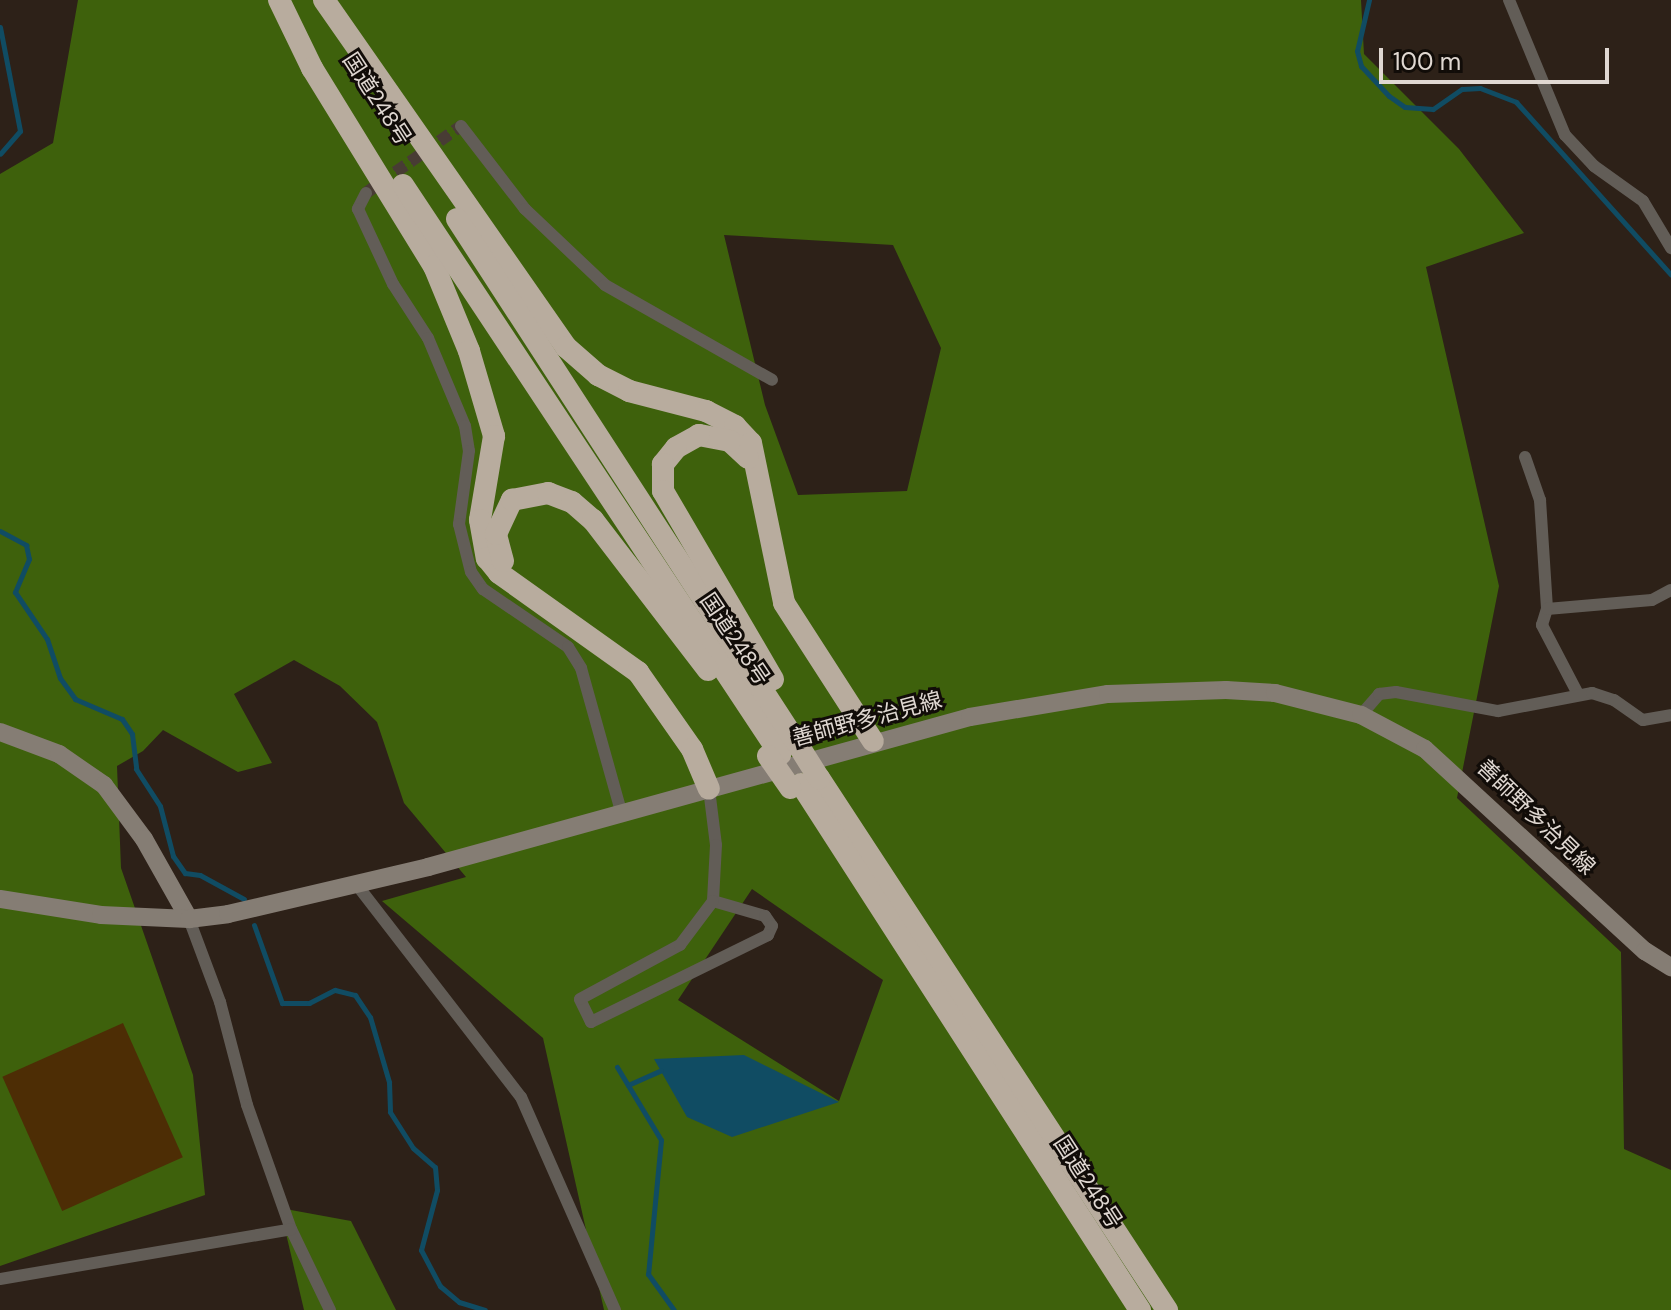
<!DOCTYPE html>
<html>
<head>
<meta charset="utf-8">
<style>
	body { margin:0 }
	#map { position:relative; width:1671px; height:1310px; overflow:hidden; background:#2d2118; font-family:"DM Sans","Noto Sans JP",sans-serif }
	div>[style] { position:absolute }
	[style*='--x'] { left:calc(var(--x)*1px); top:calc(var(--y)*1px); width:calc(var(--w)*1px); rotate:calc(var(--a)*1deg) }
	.forest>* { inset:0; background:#3e610c }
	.water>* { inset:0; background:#104c63 }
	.stream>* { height:5px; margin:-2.5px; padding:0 2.5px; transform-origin:2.5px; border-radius:2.5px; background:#104c63 }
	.building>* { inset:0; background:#4d2d05; transform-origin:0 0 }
	.street-tunnel>* { height:12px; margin-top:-6px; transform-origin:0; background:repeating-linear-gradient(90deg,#483c34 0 12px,transparent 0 18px) }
	.street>* { height:12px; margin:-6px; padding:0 6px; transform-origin:6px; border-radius:6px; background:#625d57 }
	.secondary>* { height:18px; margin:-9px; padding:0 9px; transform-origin:9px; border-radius:9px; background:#857d74 }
	.highway>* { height:22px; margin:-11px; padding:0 11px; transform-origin:11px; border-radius:11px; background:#b8ac9e }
	.highway-bridge>* { height:22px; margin:-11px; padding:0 11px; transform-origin:11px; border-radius:11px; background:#b8ac9e }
	span { translate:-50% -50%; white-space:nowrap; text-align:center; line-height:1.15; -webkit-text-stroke:6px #110c08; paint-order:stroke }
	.street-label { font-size:22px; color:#e0d8d2 }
	.scale { position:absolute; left:1379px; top:48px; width:230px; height:36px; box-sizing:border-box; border:4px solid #e0d8d2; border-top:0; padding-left:10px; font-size:24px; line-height:28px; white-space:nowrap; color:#e0d8d2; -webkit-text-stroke:6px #110c08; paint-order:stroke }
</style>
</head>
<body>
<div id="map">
	<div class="forest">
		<i style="clip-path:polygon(evenodd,78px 0,1361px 0,1364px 54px,1459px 149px,1524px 233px,1426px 267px,1499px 586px,1457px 798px,1621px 952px,1624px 1149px,1671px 1170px,1671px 1310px,604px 1310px,543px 1038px,382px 901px,466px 877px,404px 803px,377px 722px,340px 686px,294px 660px,234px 694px,272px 763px,238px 772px,163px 730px,143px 751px,117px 766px,121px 868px,193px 1075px,205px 1195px,0 1266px,0 174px,53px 143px,78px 0,724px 235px,893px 245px,941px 348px,907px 491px,798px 495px,765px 405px,724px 235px,78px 0,752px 889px,883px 980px,839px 1101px,678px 1000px,752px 889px)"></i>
		<i style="clip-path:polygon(280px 1208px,351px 1221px,396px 1310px,304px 1310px)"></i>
	</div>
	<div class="water">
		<i style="clip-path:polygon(744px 1055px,839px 1102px,732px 1137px,687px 1117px,654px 1059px)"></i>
	</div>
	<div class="stream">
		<i style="--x:1369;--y:0;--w:52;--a:103.2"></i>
		<i style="--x:1357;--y:51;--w:16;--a:75"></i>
		<i style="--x:1361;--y:66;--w:41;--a:47"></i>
		<i style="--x:1389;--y:96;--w:19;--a:35"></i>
		<i style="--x:1405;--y:107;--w:28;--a:4"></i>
		<i style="--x:1433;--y:109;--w:35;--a:-35"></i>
		<i style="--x:1462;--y:89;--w:18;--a:-3"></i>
		<i style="--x:1480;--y:88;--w:39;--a:21"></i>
		<i style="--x:1516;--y:102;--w:232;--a:48.1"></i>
		<i style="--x:0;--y:27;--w:106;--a:79.1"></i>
		<i style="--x:20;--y:131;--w:30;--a:131"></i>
		<i style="--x:0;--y:531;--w:30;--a:28"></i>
		<i style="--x:26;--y:545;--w:14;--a:78"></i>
		<i style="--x:29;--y:559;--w:36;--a:113"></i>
		<i style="--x:15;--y:592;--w:57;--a:55.8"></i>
		<i style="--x:47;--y:639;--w:41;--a:71.6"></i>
		<i style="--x:60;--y:678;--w:26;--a:54"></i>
		<i style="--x:75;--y:699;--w:51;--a:23.1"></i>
		<i style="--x:122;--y:719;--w:18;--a:56"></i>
		<i style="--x:132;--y:734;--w:35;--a:83"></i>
		<i style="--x:136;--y:769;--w:44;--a:57"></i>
		<i style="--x:160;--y:806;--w:52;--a:75.4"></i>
		<i style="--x:173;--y:856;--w:21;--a:55"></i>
		<i style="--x:185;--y:873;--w:15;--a:8"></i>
		<i style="--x:200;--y:875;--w:50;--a:28.6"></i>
		<i style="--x:254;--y:925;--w:83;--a:70.3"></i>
		<i style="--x:282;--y:1003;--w:27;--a:0"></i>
		<i style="--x:309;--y:1003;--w:29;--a:-27"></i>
		<i style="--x:335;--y:990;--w:21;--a:14"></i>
		<i style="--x:355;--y:995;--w:27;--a:56"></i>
		<i style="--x:370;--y:1017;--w:68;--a:73.7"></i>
		<i style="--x:389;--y:1082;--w:30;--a:88"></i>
		<i style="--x:390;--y:1112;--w:43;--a:57.4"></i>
		<i style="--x:413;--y:1148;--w:29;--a:41"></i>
		<i style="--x:435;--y:1167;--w:23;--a:85"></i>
		<i style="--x:437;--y:1190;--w:62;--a:104.9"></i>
		<i style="--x:421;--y:1250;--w:41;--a:62.2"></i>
		<i style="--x:440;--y:1286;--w:25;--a:40"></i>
		<i style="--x:459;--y:1302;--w:27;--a:17"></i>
		<i style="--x:617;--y:1067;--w:85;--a:58.9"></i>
		<i style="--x:661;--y:1140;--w:135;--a:95.5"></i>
		<i style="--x:648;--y:1274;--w:44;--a:54.2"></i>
		<i style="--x:628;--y:1085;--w:36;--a:-24"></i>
	</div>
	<div class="building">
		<i style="left:123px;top:1023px;width:147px;height:132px;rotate:66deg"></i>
	</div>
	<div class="street-tunnel">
		<i style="--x:366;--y:193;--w:116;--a:-35.2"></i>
	</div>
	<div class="street">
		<i style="--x:1509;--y:0;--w:146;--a:67.5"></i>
		<i style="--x:1565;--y:135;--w:42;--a:46.9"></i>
		<i style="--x:1594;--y:166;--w:60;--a:35.5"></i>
		<i style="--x:1643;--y:201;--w:55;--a:59.2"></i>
		<i style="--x:461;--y:126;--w:105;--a:52.4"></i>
		<i style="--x:525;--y:209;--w:110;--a:43.5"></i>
		<i style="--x:605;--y:285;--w:192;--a:29.6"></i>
		<i style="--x:366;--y:193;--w:18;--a:117"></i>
		<i style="--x:358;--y:209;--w:83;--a:65"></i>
		<i style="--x:393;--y:284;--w:64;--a:57.1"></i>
		<i style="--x:428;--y:338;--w:95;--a:67.2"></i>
		<i style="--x:465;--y:426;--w:25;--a:81"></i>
		<i style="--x:469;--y:451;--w:74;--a:97.8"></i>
		<i style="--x:459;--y:524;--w:49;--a:76"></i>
		<i style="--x:471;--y:572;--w:21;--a:55"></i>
		<i style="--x:483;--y:589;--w:103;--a:34.3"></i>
		<i style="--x:568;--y:647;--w:25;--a:58"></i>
		<i style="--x:581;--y:668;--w:153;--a:74.4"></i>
		<i style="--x:1525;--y:457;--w:46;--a:70.8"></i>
		<i style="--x:1540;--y:500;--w:109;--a:86.3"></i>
		<i style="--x:1578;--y:694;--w:78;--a:-117.6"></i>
		<i style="--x:1542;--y:625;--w:17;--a:-73"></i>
		<i style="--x:1547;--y:609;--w:105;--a:-4.9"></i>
		<i style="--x:1652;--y:600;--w:21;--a:-28"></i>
		<i style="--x:1361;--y:715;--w:28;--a:-49"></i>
		<i style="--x:1379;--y:694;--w:17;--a:-7"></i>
		<i style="--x:1396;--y:692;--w:104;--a:10.6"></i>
		<i style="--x:1498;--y:711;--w:96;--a:-10.8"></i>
		<i style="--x:1592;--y:693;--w:23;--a:18"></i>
		<i style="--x:1614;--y:700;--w:35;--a:35"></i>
		<i style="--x:1643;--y:720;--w:28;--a:-10"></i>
		<i style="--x:709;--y:789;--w:56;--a:82.9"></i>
		<i style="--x:716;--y:845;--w:56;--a:93.1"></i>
		<i style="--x:713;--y:901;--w:54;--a:16.1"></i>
		<i style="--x:765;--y:916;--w:12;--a:55"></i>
		<i style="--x:772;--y:926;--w:10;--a:114"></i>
		<i style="--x:768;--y:935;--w:197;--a:153.8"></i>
		<i style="--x:591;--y:1022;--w:25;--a:-116"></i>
		<i style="--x:580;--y:999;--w:114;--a:-28.4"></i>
		<i style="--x:680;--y:945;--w:55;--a:-53.1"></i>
		<i style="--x:357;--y:885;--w:268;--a:52.3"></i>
		<i style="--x:521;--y:1097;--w:233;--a:66.2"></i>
		<i style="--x:189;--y:919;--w:89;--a:69.5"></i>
		<i style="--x:220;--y:1002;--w:106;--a:75.3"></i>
		<i style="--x:247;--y:1105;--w:132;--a:70.5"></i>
		<i style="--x:291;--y:1229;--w:90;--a:64.3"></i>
		<i style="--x:0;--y:1279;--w:295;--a:-9.7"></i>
	</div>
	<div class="secondary">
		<i style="--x:0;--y:732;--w:63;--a:20.4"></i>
		<i style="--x:59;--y:754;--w:55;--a:34.6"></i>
		<i style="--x:104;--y:785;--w:67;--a:53.5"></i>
		<i style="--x:144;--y:839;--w:92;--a:60.6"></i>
		<i style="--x:0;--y:899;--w:102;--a:9"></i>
		<i style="--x:101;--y:915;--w:88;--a:2.6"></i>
		<i style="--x:189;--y:919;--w:39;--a:-7"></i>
		<i style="--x:228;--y:914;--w:205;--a:-13.2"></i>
		<i style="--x:428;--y:867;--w:562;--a:-15.47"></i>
		<i style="--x:970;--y:717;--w:140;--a:-9.5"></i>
		<i style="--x:1108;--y:694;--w:118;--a:-1.9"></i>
		<i style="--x:1226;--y:690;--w:49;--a:3.5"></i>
		<i style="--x:1275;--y:693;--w:89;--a:14.3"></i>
		<i style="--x:1361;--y:715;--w:72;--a:28"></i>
		<i style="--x:1425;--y:749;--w:299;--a:42.6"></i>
		<i style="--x:1645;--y:951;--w:31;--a:32"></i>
	</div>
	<div class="highway">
		<i style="--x:279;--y:0;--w:76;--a:64.1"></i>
		<i style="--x:312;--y:68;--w:233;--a:58.4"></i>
		<i style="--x:434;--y:266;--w:92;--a:67.6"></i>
		<i style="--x:469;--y:351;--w:89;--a:73.6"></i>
		<i style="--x:494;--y:436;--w:85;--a:99.5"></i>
		<i style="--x:480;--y:520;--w:39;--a:80"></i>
		<i style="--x:487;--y:558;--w:19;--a:51"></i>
		<i style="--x:499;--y:573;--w:171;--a:35.5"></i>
		<i style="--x:638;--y:672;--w:94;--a:55"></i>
		<i style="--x:692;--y:749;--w:43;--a:67"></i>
		<i style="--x:324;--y:0;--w:423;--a:55.1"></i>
		<i style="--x:566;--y:347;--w:43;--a:41.2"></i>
		<i style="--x:598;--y:375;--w:35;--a:27"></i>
		<i style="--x:629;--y:391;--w:80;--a:14.6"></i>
		<i style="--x:706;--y:411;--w:33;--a:27"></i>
		<i style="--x:735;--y:426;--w:23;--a:47"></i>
		<i style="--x:751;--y:443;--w:163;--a:78.3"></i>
		<i style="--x:784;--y:603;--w:164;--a:57.2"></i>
		<i style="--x:403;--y:185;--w:683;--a:56.47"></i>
		<i style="--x:457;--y:219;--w:630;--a:57.04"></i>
		<i style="--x:748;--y:458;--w:25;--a:-137"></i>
		<i style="--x:730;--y:441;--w:32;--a:-169"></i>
		<i style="--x:699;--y:435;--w:26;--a:151"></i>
		<i style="--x:676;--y:448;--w:21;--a:129"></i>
		<i style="--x:663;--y:464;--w:27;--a:90"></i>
		<i style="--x:663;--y:491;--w:218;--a:59.7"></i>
		<i style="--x:503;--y:561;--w:28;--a:-105"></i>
		<i style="--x:496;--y:534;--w:38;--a:-65"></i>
		<i style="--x:512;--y:500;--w:37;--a:-11"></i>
		<i style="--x:548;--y:493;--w:26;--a:21"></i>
		<i style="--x:572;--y:502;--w:28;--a:41"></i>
		<i style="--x:593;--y:520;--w:189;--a:52.5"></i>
		<i style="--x:819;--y:778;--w:636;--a:56.81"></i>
		<i style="--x:801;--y:784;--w:626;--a:57.2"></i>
	</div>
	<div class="highway-bridge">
		<i style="--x:800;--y:748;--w:36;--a:58"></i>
		<i style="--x:768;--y:756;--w:39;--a:55"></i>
	</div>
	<div class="street-label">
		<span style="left:377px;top:99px;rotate:57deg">国道248号</span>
		<span style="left:735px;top:639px;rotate:56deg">国道248号</span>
		<span style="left:867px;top:719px;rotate:-15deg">善師野多治見線</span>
		<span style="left:1536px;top:817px;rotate:44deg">善師野多治見線</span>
		<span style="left:1088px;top:1182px;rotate:57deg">国道248号</span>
	</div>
	<div class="scale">100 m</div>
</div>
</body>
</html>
